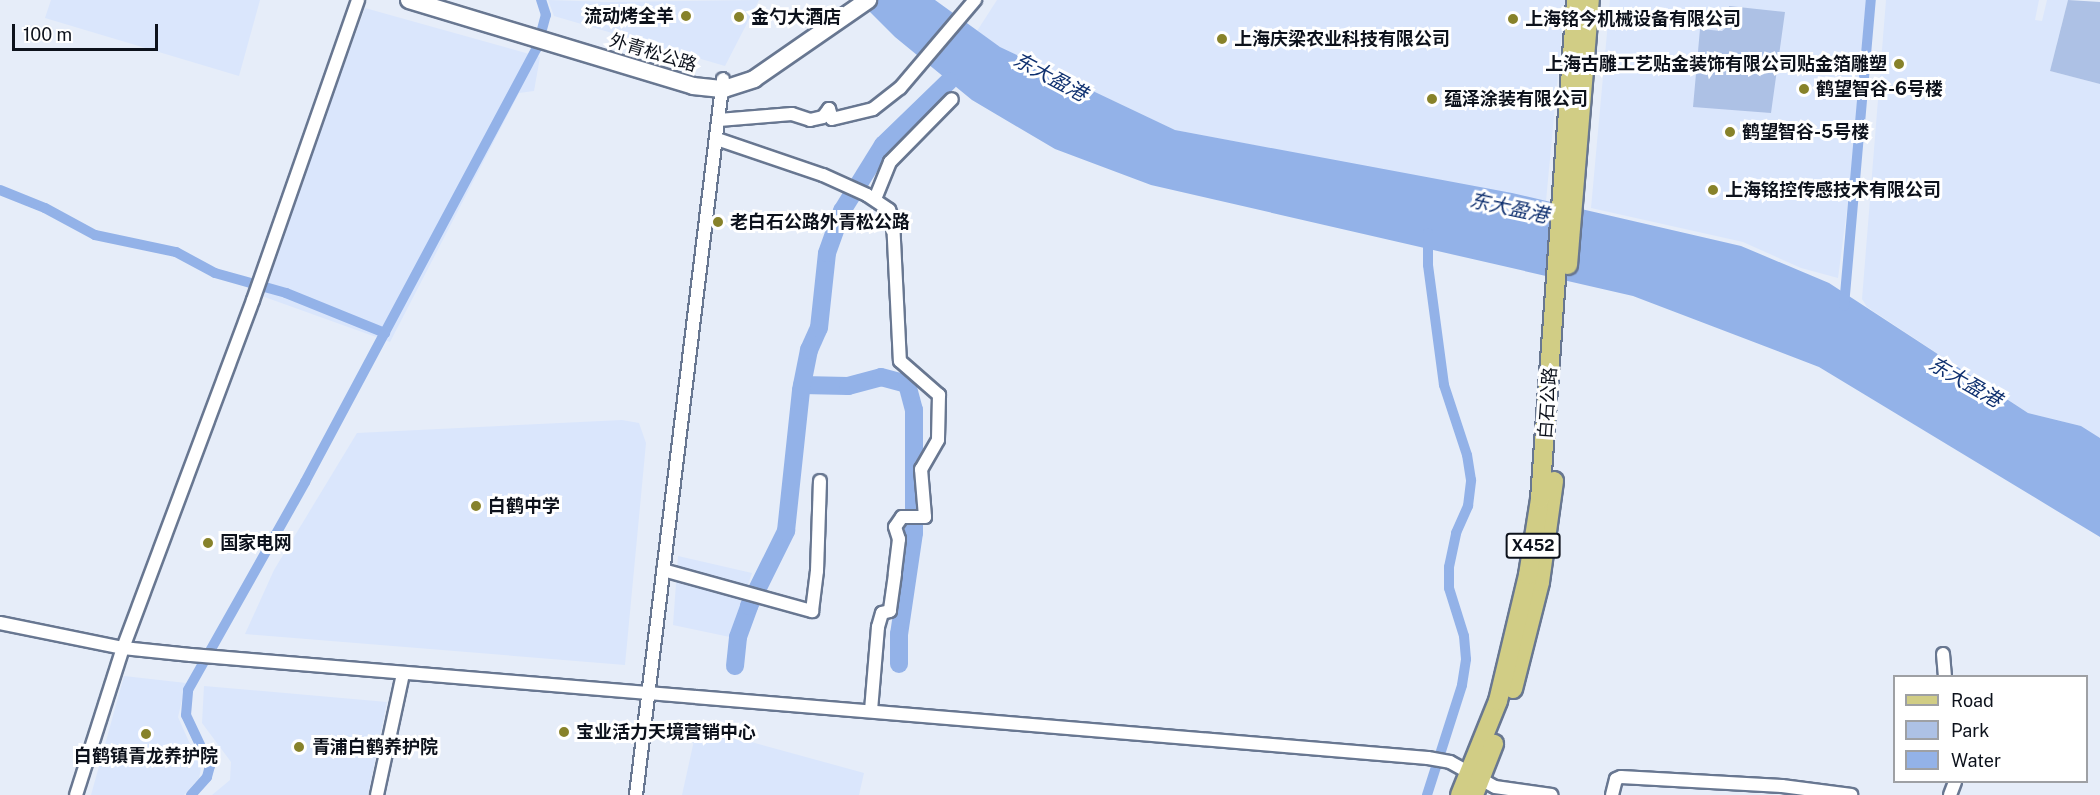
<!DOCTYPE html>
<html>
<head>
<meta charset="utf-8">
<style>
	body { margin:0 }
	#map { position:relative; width:2100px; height:795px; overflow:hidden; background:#e6edf9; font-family:"Public Sans","Noto Sans SC",sans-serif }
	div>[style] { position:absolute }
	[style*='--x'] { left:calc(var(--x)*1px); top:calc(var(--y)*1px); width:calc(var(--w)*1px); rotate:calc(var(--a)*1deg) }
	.built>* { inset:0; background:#dae6fc }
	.green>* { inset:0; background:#adc1e5 }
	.water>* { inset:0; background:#93b2e8 }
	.canal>* { height:10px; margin:-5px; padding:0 5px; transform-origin:5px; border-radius:5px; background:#93b2e8 }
	.river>* { height:18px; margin:-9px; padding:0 9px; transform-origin:9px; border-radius:9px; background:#93b2e8 }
	.roads { filter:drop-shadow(2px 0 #687791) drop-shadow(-2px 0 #687791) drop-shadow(0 2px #687791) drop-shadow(0 -2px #687791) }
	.minor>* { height:12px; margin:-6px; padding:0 6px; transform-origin:6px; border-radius:6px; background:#fff }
	.secondary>* { height:16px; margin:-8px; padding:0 8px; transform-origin:8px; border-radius:8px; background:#fff }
	.primary>* { height:18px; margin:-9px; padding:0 9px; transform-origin:9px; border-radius:9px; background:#d1cd85 }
	.dots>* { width:16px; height:16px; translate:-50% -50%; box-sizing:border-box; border:3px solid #fff; border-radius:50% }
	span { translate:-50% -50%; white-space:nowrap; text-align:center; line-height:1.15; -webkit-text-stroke:6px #fff; paint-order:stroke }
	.shield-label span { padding:2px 4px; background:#fff; border:2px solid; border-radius:4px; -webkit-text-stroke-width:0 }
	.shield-label { font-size:16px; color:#0d121c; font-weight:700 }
	.poi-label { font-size:18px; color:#0d121c; font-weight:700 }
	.right { translate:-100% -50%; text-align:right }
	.left { translate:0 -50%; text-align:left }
	.street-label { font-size:18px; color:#0d121c }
	.water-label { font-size:20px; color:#103170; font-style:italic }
	.legend { position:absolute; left:1893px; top:675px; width:195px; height:108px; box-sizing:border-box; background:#fff; border:2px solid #9ea0a4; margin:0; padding:8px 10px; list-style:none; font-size:18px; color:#0d121c }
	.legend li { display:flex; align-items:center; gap:12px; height:30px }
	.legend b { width:30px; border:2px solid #9ea0a4 }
	.scale { position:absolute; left:12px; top:24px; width:146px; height:27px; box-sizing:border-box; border:3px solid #0d121c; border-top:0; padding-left:8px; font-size:18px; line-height:21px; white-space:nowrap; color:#0d121c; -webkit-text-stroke:4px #fff; paint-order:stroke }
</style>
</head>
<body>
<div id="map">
	<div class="built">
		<i style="clip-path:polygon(51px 0,260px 0,239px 76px,45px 18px)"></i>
		<i style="clip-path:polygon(548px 0,609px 2px,759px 0,725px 66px,554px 16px)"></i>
		<i style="clip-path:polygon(997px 0,1565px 0,1546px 201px,1175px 130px,1000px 47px,977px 31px)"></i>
		<i style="clip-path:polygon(1610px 0,1866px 0,1851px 179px,1838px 278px,1801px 268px,1743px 242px,1591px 208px)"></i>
		<i style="clip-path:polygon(1886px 0,2039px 0,2035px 20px,2042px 21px,2047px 0,2068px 0,2050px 71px,2100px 84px,2100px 438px,2081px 426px,2028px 413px,1867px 307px,1862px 299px)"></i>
		<i style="clip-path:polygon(365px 8px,540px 57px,534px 91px,519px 93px,390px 342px,259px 295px)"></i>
		<i style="clip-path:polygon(622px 420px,639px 423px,646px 443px,625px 665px,245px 634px,274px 570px,357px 433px)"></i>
		<i style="clip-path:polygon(678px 556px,752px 573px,730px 637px,673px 625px)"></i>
		<i style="clip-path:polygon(124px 676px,186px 683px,178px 717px,201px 769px,199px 778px,184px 795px,91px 795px)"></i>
		<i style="clip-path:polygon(204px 686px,387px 702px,368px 795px,212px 795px,230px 780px,231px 762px,202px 723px)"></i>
		<i style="clip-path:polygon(697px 727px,864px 773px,859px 795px,682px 795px)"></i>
	</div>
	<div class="green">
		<i style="clip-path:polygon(2068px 0,2100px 2px,2100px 84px,2050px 71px)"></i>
		<i style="clip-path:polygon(1729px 6px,1785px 12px,1771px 113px,1693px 107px,1700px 29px,1722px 31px,1728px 26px)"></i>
	</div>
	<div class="water">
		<i style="clip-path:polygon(858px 0,935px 0,1000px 47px,1175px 130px,1512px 193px,1741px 246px,1829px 283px,2028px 413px,2081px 426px,2100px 438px,2100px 537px,1819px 367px,1633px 296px,1151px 185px,1055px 149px,972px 100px,895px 37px)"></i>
	</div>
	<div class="canal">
		<i style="--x:0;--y:190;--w:48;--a:21.8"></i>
		<i style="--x:45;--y:208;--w:57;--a:28.4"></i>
		<i style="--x:95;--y:235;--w:83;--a:11.9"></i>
		<i style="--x:176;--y:252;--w:44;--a:28.3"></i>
		<i style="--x:215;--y:273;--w:74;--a:15.7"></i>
		<i style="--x:286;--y:293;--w:107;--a:22"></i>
		<i style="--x:1844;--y:306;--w:307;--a:-85"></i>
		<i style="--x:191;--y:795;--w:24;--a:-48"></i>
		<i style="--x:207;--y:777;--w:11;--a:-75"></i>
		<i style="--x:210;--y:766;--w:56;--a:-115.2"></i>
		<i style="--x:186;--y:715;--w:25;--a:-85"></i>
		<i style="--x:188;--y:690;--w:239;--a:-60.6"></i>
		<i style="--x:305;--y:482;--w:492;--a:-61.9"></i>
		<i style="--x:537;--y:48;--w:34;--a:-75"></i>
		<i style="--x:546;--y:15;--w:16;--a:-108"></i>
		<i style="--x:1427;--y:795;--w:115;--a:-72.3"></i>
		<i style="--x:1462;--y:685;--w:26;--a:-81"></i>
		<i style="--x:1466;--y:659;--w:23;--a:-95"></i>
		<i style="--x:1464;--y:636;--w:50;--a:-107.4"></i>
		<i style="--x:1449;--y:588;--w:21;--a:-90"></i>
		<i style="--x:1449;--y:567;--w:35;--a:-78"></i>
		<i style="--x:1456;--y:533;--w:30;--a:-66"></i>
		<i style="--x:1468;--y:506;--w:26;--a:-83"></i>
		<i style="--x:1471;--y:480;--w:25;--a:-99"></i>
		<i style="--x:1467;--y:455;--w:74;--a:-108.2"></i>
		<i style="--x:1444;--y:385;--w:121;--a:-97.6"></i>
		<i style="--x:1428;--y:265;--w:32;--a:-90"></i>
	</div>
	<div class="river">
		<i style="--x:802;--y:385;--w:46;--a:1.2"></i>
		<i style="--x:848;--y:386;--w:34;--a:-15"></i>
		<i style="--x:881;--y:377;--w:27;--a:15"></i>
		<i style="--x:907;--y:384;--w:27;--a:75"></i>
		<i style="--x:914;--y:410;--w:123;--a:90"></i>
		<i style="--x:914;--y:533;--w:102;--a:98.4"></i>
		<i style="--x:899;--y:634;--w:30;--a:90"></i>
		<i style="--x:735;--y:666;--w:29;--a:-84"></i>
		<i style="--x:738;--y:637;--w:33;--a:-70"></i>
		<i style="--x:749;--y:606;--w:84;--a:-63.7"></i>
		<i style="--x:786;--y:531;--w:142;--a:-83.9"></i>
		<i style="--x:801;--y:390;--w:41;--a:-78.7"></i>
		<i style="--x:809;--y:350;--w:24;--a:-66"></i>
		<i style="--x:819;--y:328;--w:75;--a:-83.9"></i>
		<i style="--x:827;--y:253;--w:45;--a:-70.3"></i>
		<i style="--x:842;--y:211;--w:78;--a:-58.2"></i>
		<i style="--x:883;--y:145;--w:92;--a:-44.1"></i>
	</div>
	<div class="roads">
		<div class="minor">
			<i style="--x:719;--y:120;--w:73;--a:-4.7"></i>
			<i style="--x:792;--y:114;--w:19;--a:18"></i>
			<i style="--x:810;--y:120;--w:13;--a:-13"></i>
			<i style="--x:823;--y:117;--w:10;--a:-53"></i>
			<i style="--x:829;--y:109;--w:10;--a:73"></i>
			<i style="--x:832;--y:119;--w:42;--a:-13.7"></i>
			<i style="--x:873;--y:109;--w:34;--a:-38"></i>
			<i style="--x:900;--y:88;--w:116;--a:-49.6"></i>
			<i style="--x:717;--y:139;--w:112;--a:18.8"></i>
			<i style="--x:823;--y:175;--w:48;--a:24.4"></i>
			<i style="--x:867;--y:195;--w:27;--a:34"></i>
			<i style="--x:889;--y:210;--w:11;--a:68"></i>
			<i style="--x:893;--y:220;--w:141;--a:87.2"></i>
			<i style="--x:900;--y:361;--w:52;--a:41.1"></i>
			<i style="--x:939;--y:395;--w:45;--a:91.3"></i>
			<i style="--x:938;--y:440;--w:34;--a:120"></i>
			<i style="--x:921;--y:469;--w:48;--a:85.2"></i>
			<i style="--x:925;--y:517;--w:23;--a:180"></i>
			<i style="--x:902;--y:517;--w:12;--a:125"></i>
			<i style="--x:895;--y:527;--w:13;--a:72"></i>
			<i style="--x:899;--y:539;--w:35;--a:97"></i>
			<i style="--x:895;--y:574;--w:37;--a:98"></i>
			<i style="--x:890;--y:611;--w:8;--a:166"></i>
			<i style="--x:882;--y:613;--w:15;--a:106"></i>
			<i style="--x:878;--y:627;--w:83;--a:94.8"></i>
			<i style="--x:875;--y:199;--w:40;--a:-68"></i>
			<i style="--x:890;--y:162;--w:88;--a:-45.5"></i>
			<i style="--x:663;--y:570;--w:155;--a:15.4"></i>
			<i style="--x:812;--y:611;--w:40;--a:-82.9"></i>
			<i style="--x:817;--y:571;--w:90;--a:-88.1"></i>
			<i style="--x:0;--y:623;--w:126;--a:11.5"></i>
			<i style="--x:123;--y:648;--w:68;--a:5.9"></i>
			<i style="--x:191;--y:655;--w:1241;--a:4.76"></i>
			<i style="--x:1428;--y:758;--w:22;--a:10"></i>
			<i style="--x:1450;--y:762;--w:51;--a:29.1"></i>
			<i style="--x:1495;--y:787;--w:57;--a:8.1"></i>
			<i style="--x:1943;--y:654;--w:22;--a:85"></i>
			<i style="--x:76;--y:795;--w:154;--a:-72.3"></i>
			<i style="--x:123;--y:648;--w:371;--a:-69.5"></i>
			<i style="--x:253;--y:300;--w:318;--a:-70.7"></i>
			<i style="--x:377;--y:795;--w:124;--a:-77.9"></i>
			<i style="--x:636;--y:795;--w:721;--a:-83.07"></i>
			<i style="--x:1612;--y:795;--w:16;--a:-76"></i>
			<i style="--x:1616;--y:779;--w:5;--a:-22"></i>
			<i style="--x:1621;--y:777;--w:161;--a:3.2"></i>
			<i style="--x:1782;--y:786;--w:70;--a:7.4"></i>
			<i style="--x:1950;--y:795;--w:14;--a:-69"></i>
		</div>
		<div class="secondary">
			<i style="--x:409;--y:0;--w:297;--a:16.8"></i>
			<i style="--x:693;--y:86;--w:31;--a:6"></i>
			<i style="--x:724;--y:89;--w:32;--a:-18"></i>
			<i style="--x:754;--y:79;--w:139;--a:-34.7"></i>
		</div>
		<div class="primary">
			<i style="--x:1568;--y:265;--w:266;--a:-85.3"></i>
			<i style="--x:1513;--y:689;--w:110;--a:-75.8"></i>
			<i style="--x:1540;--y:582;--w:102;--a:-82.1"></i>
			<i style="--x:1460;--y:795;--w:101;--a:-68"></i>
			<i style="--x:1498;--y:701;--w:130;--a:-76.6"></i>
			<i style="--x:1528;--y:575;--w:77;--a:-81"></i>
			<i style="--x:1540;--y:499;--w:500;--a:-85.87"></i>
			<i style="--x:1474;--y:795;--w:55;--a:-68.6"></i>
		</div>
	</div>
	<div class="dots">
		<i style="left:686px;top:16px;background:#87822a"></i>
		<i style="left:739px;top:17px;background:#87822a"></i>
		<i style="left:1513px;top:19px;background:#87822a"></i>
		<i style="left:1222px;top:39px;background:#87822a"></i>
		<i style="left:1899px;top:64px;background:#87822a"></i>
		<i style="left:1804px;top:89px;background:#87822a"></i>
		<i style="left:1432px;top:99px;background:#87822a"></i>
		<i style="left:1730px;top:132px;background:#87822a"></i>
		<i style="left:1713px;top:190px;background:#87822a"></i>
		<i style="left:718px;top:222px;background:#87822a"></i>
		<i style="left:476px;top:506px;background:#87822a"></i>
		<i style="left:208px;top:543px;background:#87822a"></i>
		<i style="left:564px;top:732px;background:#87822a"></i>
		<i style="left:146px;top:734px;background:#87822a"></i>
		<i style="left:299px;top:747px;background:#87822a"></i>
	</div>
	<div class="shield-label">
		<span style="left:1533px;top:546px">X452</span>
	</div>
	<div class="poi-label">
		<span class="right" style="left:674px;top:16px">流动烤全羊</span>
		<span class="left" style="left:751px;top:17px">金勺大酒店</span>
		<span class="left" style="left:1525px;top:19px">上海铭今机械设备有限公司</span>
		<span class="left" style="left:1234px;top:39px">上海庆梁农业科技有限公司</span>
		<span class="right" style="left:1887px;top:64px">上海古雕工艺贴金装饰有限公司贴金箔雕塑</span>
		<span class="left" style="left:1816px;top:89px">鹤望智谷-6号楼</span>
		<span class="left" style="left:1444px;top:99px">蕴泽涂装有限公司</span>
		<span class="left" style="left:1742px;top:132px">鹤望智谷-5号楼</span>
		<span class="left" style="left:1725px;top:190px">上海铭控传感技术有限公司</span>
		<span class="left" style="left:730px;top:222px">老白石公路外青松公路</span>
		<span class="left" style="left:488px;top:506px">白鹤中学</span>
		<span class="left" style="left:220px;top:543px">国家电网</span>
		<span class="left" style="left:576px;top:732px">宝业活力天境营销中心</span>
		<span class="left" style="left:312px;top:747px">青浦白鹤养护院</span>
		<span style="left:146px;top:756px">白鹤镇青龙养护院</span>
	</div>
	<div class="street-label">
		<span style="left:653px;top:53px;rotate:17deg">外青松公路</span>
		<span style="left:1548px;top:403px;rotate:-86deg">白石公路</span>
	</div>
	<div class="water-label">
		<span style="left:1050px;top:77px;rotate:28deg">东大盈港</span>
		<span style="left:1509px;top:208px;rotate:12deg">东大盈港</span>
		<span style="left:1965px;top:382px;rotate:30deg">东大盈港</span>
	</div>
	<ul class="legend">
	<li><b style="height:8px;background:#d1cd85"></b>Road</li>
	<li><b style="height:16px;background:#adc1e5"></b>Park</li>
	<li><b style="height:16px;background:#93b2e8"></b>Water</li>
	</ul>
	<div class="scale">100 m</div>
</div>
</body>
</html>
